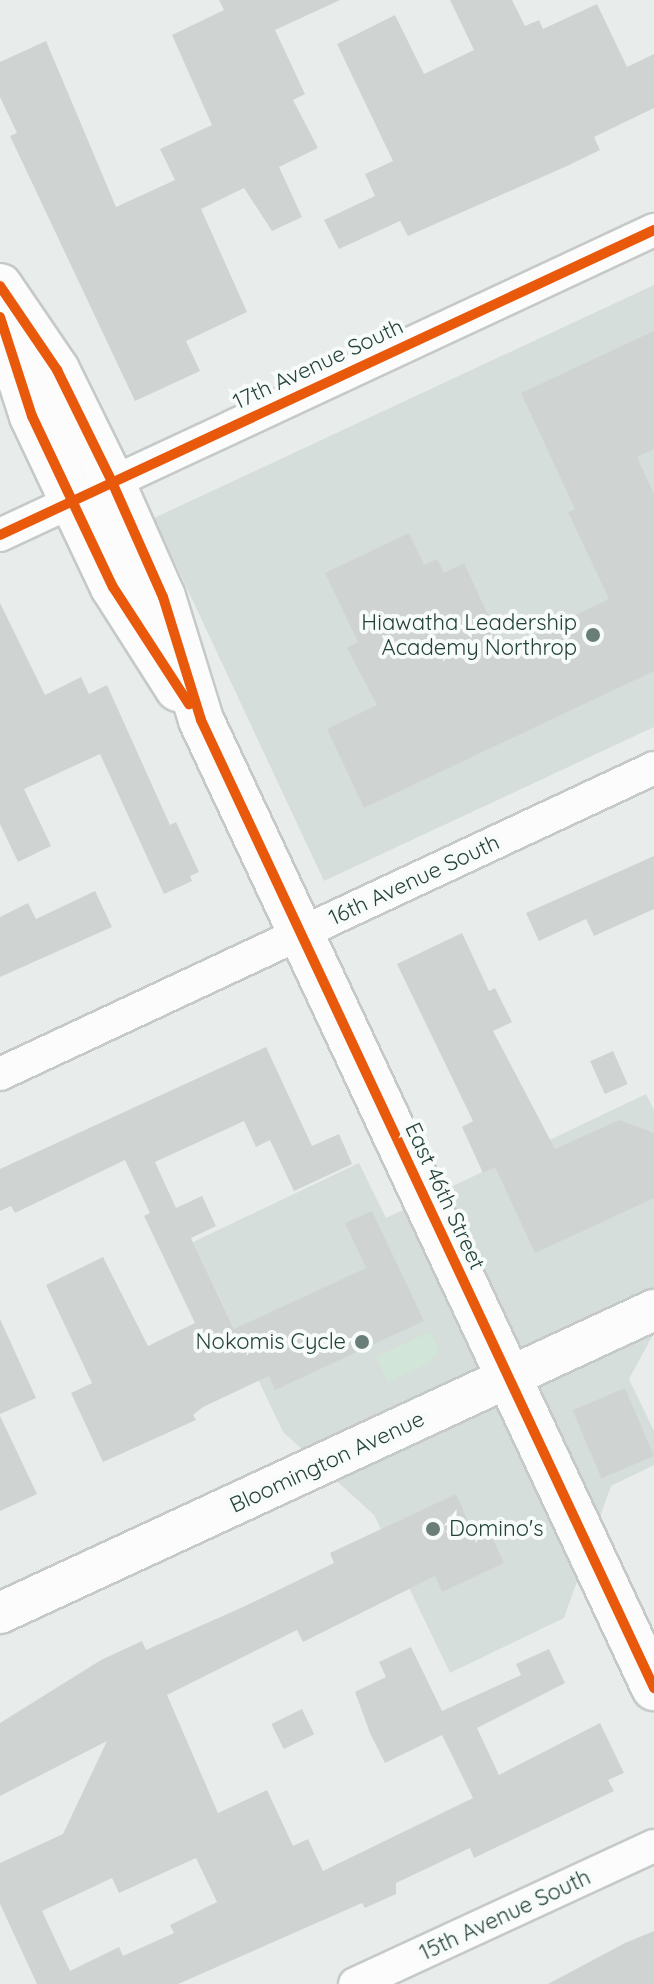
<!DOCTYPE html>
<html>
<head>
<meta charset="utf-8">
<style>
	body { margin:0 }
	#map { position:relative; width:654px; height:1984px; overflow:hidden; background:#e8edeb; font-family:Quicksand,sans-serif }
	div>[style] { position:absolute }
	[style*='--x'] { left:calc(var(--x)*1px); top:calc(var(--y)*1px); width:calc(var(--w)*1px); rotate:calc(var(--a)*1deg) }
	.built>* { inset:0; background:#d6dedb }
	.green>* { inset:0; background:#d1e6d8 }
	.building>* { inset:0; background:#cfd4d2; transform-origin:0 0 }
	.roads { filter:drop-shadow(2px 0 #c5cac8) drop-shadow(-2px 0 #c5cac8) drop-shadow(0 2px #c5cac8) drop-shadow(0 -2px #c5cac8) }
	.minor>* { height:32px; margin:-16px; padding:0 16px; transform-origin:16px; border-radius:16px; background:#fcfcfc }
	.tertiary>* { height:40px; margin:-20px; padding:0 20px; transform-origin:20px; border-radius:20px; background:#fcfcfc }
	.secondary>* { height:44px; margin:-22px; padding:0 22px; transform-origin:22px; border-radius:22px; background:#fcfcfc }
	.cycleway>* { height:10px; margin:-5px; padding:0 5px; transform-origin:5px; border-radius:5px; background:#e8590c }
	.dots>* { width:22px; height:22px; translate:-50% -50%; box-sizing:border-box; border:4px solid #f7fbf9; border-radius:50% }
	span { translate:-50% -50%; white-space:nowrap; text-align:center; line-height:1.15; -webkit-text-stroke:8px #f7fbf9; paint-order:stroke }
	.street-label { font-size:22px; color:#24423a }
	.poi-label { font-size:22px; color:#24423a }
	.right { translate:-100% -50%; text-align:right }
	.left { translate:0 -50%; text-align:left }
</style>
</head>
<body>
<div id="map">
	<div class="built">
		<i style="clip-path:polygon(654px 285px,654px 727px,324px 881px,154px 518px)"></i>
		<i style="clip-path:polygon(646px 1094px,654px 1110px,654px 1333px,629px 1379px,654px 1431px,654px 1465px,611px 1486px,564px 1618px,450px 1673px,374px 1515px,283px 1432px,193px 1242px,359px 1163px,386px 1218px)"></i>
	</div>
	<div class="green">
		<i style="clip-path:polygon(430px 1332px,439px 1350px,430px 1362px,388px 1382px,376px 1357px)"></i>
	</div>
	<div class="building">
		<i style="clip-path:polygon(219px 0,340px 0,275px 30px,305px 94px,293px 100px,318px 148px,279px 167px,302px 217px,272px 231px,244px 188px,201px 209px,247px 312px,186px 341px,200px 371px,135px 401px,10px 136px,17px 133px,0 97px,0 62px,46px 41px,116px 207px,175px 180px,160px 149px,212px 125px,172px 35px,224px 10px)"></i>
		<i style="clip-path:polygon(450px 0,512px 0,525px 26px,539px 20px,543px 29px,597px 4px,627px 67px,654px 54px,654px 108px,594px 137px,600px 150px,567px 166px,408px 236px,400px 221px,339px 249px,324px 220px,375px 196px,365px 174px,393px 161px,337px 44px,395px 15px,424px 74px,474px 50px)"></i>
		<i style="clip-path:polygon(654px 331px,654px 449px,637px 457px,654px 494px,654px 671px,364px 808px,327px 729px,377px 705px,347px 648px,358px 642px,325px 573px,409px 533px,424px 565px,437px 559px,444px 573px,464px 563px,504px 649px,609px 599px,568px 512px,575px 509px,521px 393px)"></i>
		<i style="clip-path:polygon(0 603px,45px 695px,81px 677px,89px 694px,107px 685px,170px 825px,176px 822px,199px 872px,190px 876px,192px 881px,164px 894px,100px 754px,24px 789px,51px 846px,18px 862px,0 824px)"></i>
		<i style="clip-path:polygon(654px 856px,654px 909px,594px 936px,586px 919px,539px 941px,526px 913px)"></i>
		<i style="clip-path:polygon(95px 891px,112px 927px,0 977px,0 917px,28px 903px,36px 919px)"></i>
		<i style="clip-path:polygon(462px 933px,489px 991px,495px 988px,512px 1022px,493px 1031px,555px 1149px,619px 1120px,654px 1133px,654px 1198px,535px 1253px,495px 1167px,483px 1173px,462px 1127px,473px 1121px,397px 964px)"></i>
		<i style="clip-path:polygon(266px 1047px,312px 1146px,339px 1134px,352px 1164px,294px 1191px,270px 1140px,256px 1147px,244px 1121px,155px 1162px,176px 1208px,202px 1196px,216px 1226px,191px 1238px,234px 1329px,366px 1268px,345px 1223px,372px 1211px,424px 1321px,275px 1390px,269px 1376px,203px 1407px,193px 1415px,196px 1420px,103px 1462px,71px 1393px,92px 1383px,46px 1285px,103px 1257px,148px 1346px,195px 1323px,144px 1216px,150px 1213px,125px 1160px,15px 1213px,11px 1206px,0 1211px,0 1169px)"></i>
		<i style="left:613px;top:1051px;width:36px;height:25px;rotate:66deg"></i>
		<i style="clip-path:polygon(0 1319px,36px 1398px,0 1414px)"></i>
		<i style="left:625px;top:1388px;width:74px;height:57px;rotate:67deg"></i>
		<i style="clip-path:polygon(0 1416px,37px 1494px,0 1511px)"></i>
		<i style="clip-path:polygon(evenodd,456px 1494px,474px 1534px,488px 1528px,504px 1563px,442px 1592px,435px 1576px,303px 1642px,297px 1630px,167px 1695px,218px 1813px,267px 1790px,293px 1846px,308px 1839px,323px 1871px,473px 1798px,442px 1735px,385px 1763px,370px 1733px,355px 1692px,386px 1677px,379px 1662px,411px 1647px,442px 1711px,521px 1675px,516px 1664px,549px 1649px,565px 1683px,477px 1728px,499px 1775px,600px 1723px,624px 1773px,608px 1780px,614px 1791px,474px 1858px,470px 1848px,396px 1883px,396px 1894px,365px 1908px,362px 1903px,178px 1984px,37px 1984px,0 1904px,0 1863px,63px 1834px,107px 1741px,0 1796px,0 1723px,101px 1660px,142px 1641px,146px 1650px,243px 1607px,334px 1563px,330px 1553px,456px 1494px,196px 1858px,217px 1902px,170px 1925px,174px 1933px,123px 1956px,119px 1947px,70px 1971px,42px 1911px,112px 1878px,119px 1893px,196px 1858px)"></i>
		<i style="left:302px;top:1709px;width:28px;height:34px;rotate:64deg"></i>
		<i style="clip-path:polygon(654px 1931px,654px 1984px,548px 1984px,625px 1943px)"></i>
	</div>
	<div class="roads">
		<div class="minor">
			<i style="--x:0;--y:535;--w:722;--a:-25"></i>
			<i style="--x:0;--y:1074;--w:722;--a:-25.07"></i>
			<i style="--x:355;--y:1984;--w:329;--a:-24.8"></i>
		</div>
		<div class="tertiary">
			<i style="--x:0;--y:1613;--w:721;--a:-24.86"></i>
		</div>
		<div class="secondary">
			<i style="--x:0;--y:286;--w:102;--a:55.8"></i>
			<i style="--x:57;--y:370;--w:125;--a:63.8"></i>
			<i style="--x:112;--y:482;--w:126;--a:66.1"></i>
			<i style="--x:163;--y:597;--w:129;--a:72.8"></i>
			<i style="--x:201;--y:720;--w:1069;--a:64.92"></i>
			<i style="--x:0;--y:317;--w:104;--a:72.1"></i>
			<i style="--x:32;--y:416;--w:189;--a:64.7"></i>
			<i style="--x:113;--y:587;--w:121;--a:57.5"></i>
		</div>
	</div>
	<div class="cycleway">
		<i style="--x:0;--y:286;--w:102;--a:55.8"></i>
		<i style="--x:57;--y:370;--w:125;--a:63.8"></i>
		<i style="--x:112;--y:482;--w:126;--a:66.1"></i>
		<i style="--x:163;--y:597;--w:129;--a:72.8"></i>
		<i style="--x:201;--y:720;--w:1069;--a:64.92"></i>
		<i style="--x:0;--y:317;--w:104;--a:72.1"></i>
		<i style="--x:32;--y:416;--w:189;--a:64.7"></i>
		<i style="--x:113;--y:587;--w:140;--a:57"></i>
		<i style="--x:0;--y:535;--w:722;--a:-25"></i>
	</div>
	<div class="dots">
		<i style="left:593px;top:635px;background:#697e78"></i>
		<i style="left:362px;top:1342px;background:#697e78"></i>
		<i style="left:433px;top:1529px;background:#697e78"></i>
	</div>
	<div class="street-label">
		<span style="left:318px;top:364px;rotate:-25deg">17th Avenue South</span>
		<span style="left:414px;top:880px;rotate:-25deg">16th Avenue South</span>
		<span style="left:445px;top:1196px;rotate:65deg">East 46th Street</span>
		<span style="left:327px;top:1462px;rotate:-25deg">Bloomington Avenue</span>
		<span style="left:505px;top:1915px;rotate:-25deg">15th Avenue South</span>
	</div>
	<div class="poi-label">
		<span class="right" style="left:577px;top:635px">Hiawatha Leadership<br>Academy Northrop</span>
		<span class="right" style="left:346px;top:1342px">Nokomis Cycle</span>
		<span class="left" style="left:449px;top:1529px">Domino's</span>
	</div>
</div>
</body>
</html>
